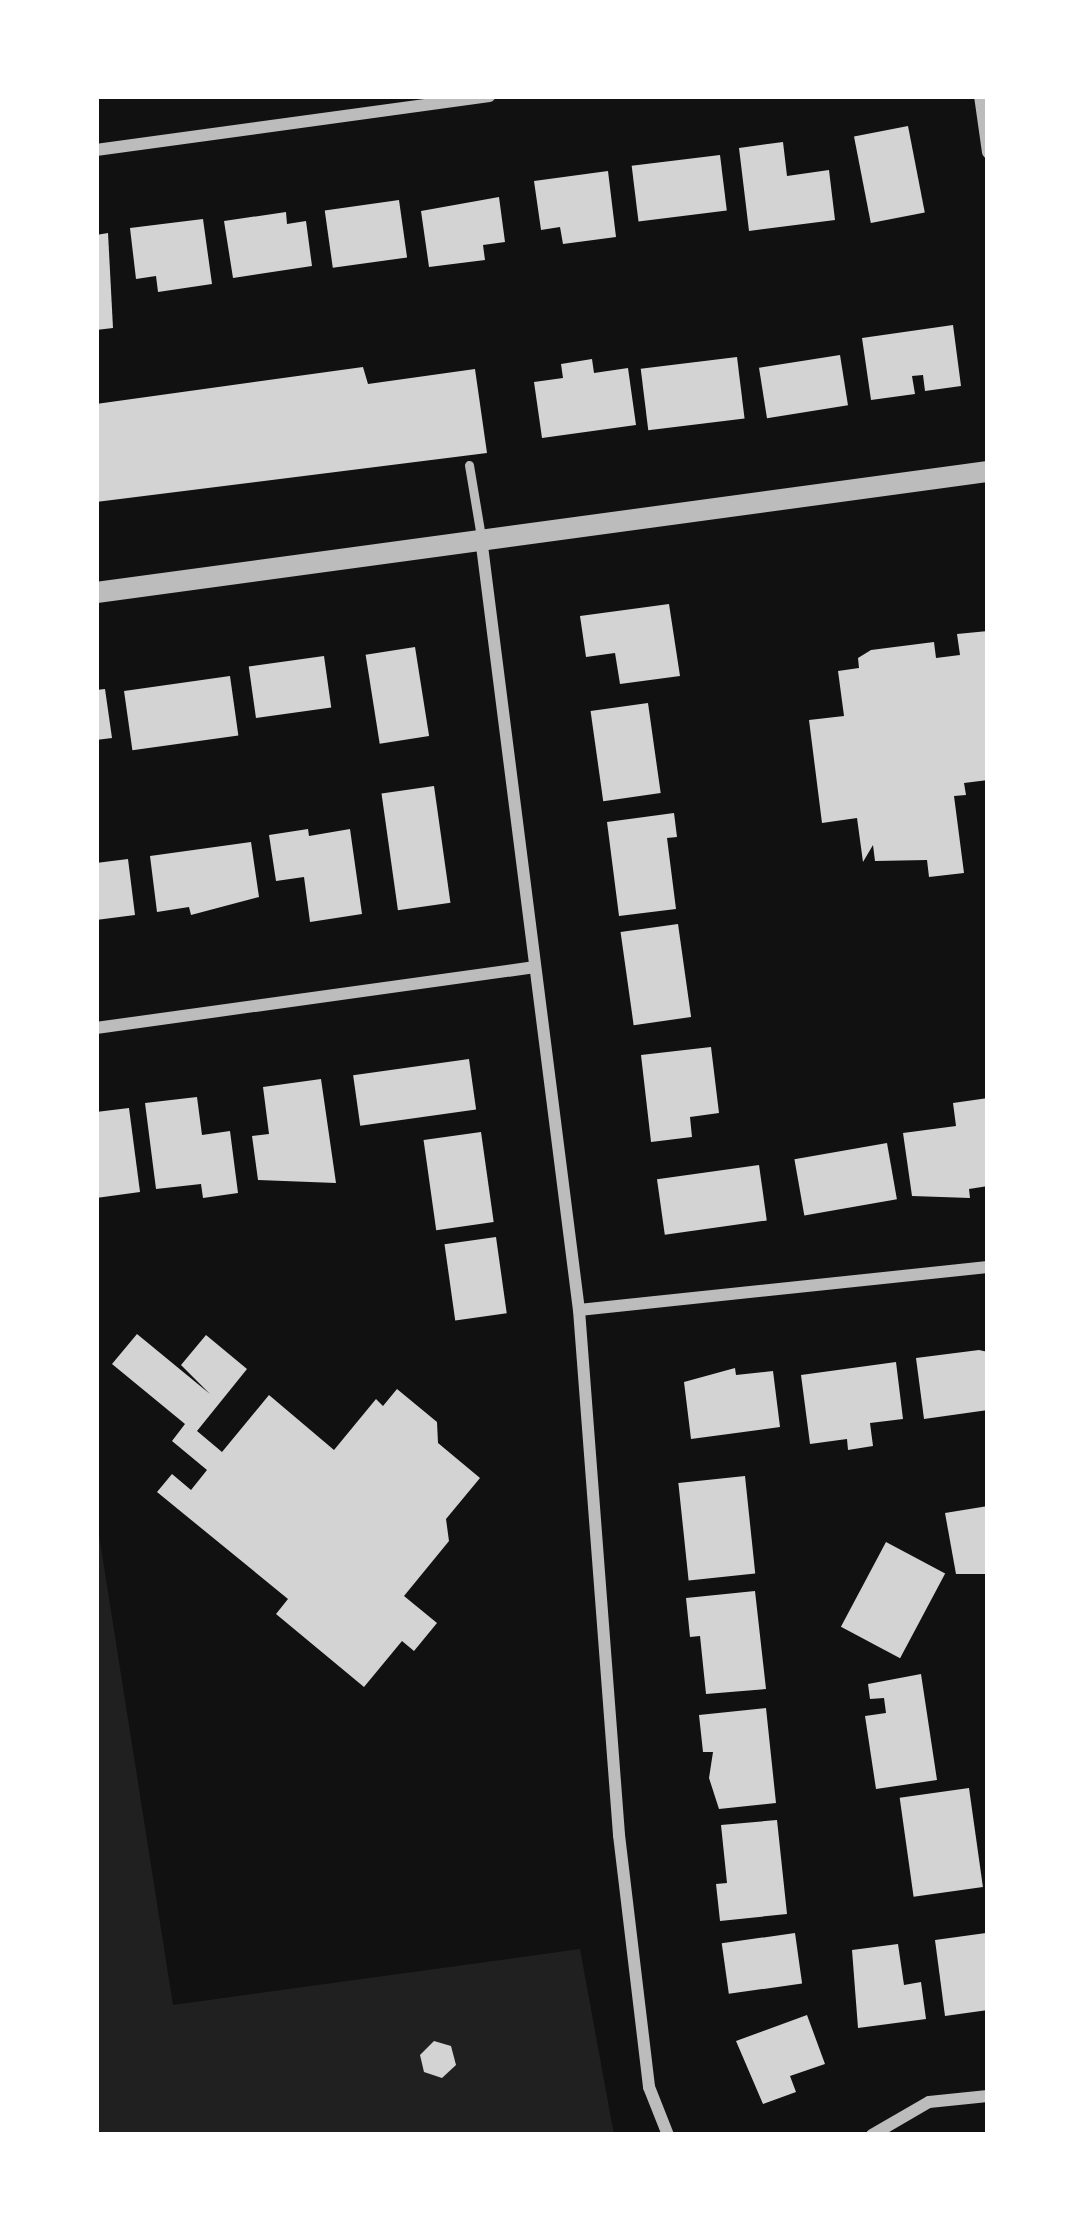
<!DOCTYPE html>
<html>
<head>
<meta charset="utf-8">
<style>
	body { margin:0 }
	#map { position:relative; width:1084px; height:2231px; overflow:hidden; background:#111; font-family:Merriweather,serif }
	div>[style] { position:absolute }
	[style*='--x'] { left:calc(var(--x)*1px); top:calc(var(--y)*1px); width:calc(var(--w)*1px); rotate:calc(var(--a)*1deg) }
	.green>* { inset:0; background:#202020 }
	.building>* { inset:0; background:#d3d3d3; transform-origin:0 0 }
	.service>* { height:9px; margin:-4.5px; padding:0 4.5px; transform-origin:4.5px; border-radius:4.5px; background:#bcbcbc }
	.minor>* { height:12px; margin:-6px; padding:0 6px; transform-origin:6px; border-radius:6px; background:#bcbcbc }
	.tertiary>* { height:21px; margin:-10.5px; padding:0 10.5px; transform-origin:10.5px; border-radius:10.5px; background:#bcbcbc }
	span { translate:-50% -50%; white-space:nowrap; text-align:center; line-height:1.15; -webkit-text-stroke:10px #fff; paint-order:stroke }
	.frame { position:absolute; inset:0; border:99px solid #fff; pointer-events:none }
</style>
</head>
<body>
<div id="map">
	<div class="green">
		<i style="clip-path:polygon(96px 1516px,173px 2005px,580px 1949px,614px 2135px,96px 2135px)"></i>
	</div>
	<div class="building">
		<i style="left:908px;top:126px;width:88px;height:55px;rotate:79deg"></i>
		<i style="clip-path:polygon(783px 142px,787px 176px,829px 170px,835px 220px,749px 231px,739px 148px)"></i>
		<i style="left:720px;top:155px;width:56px;height:89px;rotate:83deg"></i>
		<i style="clip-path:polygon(608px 171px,616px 237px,563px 244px,560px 227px,541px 230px,534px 181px)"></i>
		<i style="clip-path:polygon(499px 197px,505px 242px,483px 245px,485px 260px,429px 267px,421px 211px)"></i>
		<i style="left:399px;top:200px;width:58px;height:75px;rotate:82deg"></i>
		<i style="clip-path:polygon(286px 212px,287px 224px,306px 221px,312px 266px,233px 278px,224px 221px)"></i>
		<i style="clip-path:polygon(203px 219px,212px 284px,158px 292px,156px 276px,136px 279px,130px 228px)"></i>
		<i style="clip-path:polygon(108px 233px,113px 328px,96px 330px,96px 235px)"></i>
		<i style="clip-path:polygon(953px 325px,961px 386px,925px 391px,923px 375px,912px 376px,915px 394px,871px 400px,862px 338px)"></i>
		<i style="left:840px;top:355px;width:51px;height:82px;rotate:81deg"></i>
		<i style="left:737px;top:357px;width:62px;height:97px;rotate:83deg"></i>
		<i style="clip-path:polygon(592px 359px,594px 373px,628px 368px,636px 425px,542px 438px,534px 382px,563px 378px,561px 364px)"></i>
		<i style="clip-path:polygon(363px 367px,368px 384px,475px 369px,487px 453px,96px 502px,96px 404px)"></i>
		<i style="clip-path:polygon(669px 604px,680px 676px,620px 684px,615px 653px,586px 657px,580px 616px)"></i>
		<i style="clip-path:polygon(988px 631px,988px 780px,964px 783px,966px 795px,954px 796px,964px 873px,929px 877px,927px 860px,875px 861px,873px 845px,863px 862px,857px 818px,822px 823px,809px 720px,844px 716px,838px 671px,859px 668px,858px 658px,871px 650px,934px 642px,936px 658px,960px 655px,957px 634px)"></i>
		<i style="left:415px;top:647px;width:90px;height:50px;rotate:81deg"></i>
		<i style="left:324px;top:656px;width:52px;height:76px;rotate:82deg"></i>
		<i style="left:230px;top:676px;width:60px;height:107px;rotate:82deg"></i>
		<i style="clip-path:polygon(105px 689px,112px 738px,96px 740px,96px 690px)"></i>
		<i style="left:648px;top:703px;width:91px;height:58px;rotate:82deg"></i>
		<i style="left:434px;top:786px;width:118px;height:53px;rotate:82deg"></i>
		<i style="clip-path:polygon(674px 813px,677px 837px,667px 838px,676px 909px,619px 916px,607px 822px)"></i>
		<i style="clip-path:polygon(308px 829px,309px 836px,350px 829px,362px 914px,310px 922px,304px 877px,276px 881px,269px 835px)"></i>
		<i style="clip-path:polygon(251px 842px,259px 897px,191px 915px,189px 907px,157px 912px,150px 856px)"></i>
		<i style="clip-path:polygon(128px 859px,135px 915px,96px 920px,96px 863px)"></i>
		<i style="left:678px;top:924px;width:94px;height:58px;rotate:82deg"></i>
		<i style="clip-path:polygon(711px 1047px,719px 1113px,690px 1117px,692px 1137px,651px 1142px,641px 1055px)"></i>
		<i style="left:469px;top:1059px;width:51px;height:117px;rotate:82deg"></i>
		<i style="clip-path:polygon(321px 1079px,336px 1183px,258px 1180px,252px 1136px,269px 1134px,263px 1087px)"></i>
		<i style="clip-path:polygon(197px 1097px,202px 1135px,230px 1131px,238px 1193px,203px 1198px,201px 1184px,156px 1189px,145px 1103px)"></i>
		<i style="clip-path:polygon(988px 1098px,988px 1186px,969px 1189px,970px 1198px,912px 1196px,903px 1133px,956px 1126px,953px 1103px)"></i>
		<i style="clip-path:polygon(129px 1108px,140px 1192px,96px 1198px,96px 1112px)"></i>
		<i style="left:481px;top:1132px;width:91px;height:58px;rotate:82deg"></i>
		<i style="left:887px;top:1143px;width:57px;height:94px;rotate:80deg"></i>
		<i style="left:759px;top:1165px;width:56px;height:103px;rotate:82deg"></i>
		<i style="left:496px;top:1237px;width:77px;height:52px;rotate:82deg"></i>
		<i style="clip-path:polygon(137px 1334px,210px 1394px,181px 1365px,206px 1335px,247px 1369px,197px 1431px,222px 1452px,269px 1395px,334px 1450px,376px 1399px,383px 1406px,397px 1389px,437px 1422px,438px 1443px,480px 1478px,446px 1519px,449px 1541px,404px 1596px,437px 1623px,414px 1651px,402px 1641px,364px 1687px,276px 1614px,288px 1599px,157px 1492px,172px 1474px,191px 1490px,207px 1470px,172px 1441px,185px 1424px,112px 1364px)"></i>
		<i style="clip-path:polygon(979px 1350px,988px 1352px,988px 1410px,924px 1419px,916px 1358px)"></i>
		<i style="clip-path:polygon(896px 1362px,903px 1419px,870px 1423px,873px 1446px,848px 1450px,847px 1439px,810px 1444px,801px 1375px)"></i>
		<i style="clip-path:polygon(735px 1368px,736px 1375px,773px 1371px,780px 1427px,691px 1439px,684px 1382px)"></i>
		<i style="left:745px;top:1476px;width:98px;height:67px;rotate:84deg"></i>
		<i style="clip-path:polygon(988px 1506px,988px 1574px,956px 1574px,945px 1513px)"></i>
		<i style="left:886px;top:1542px;width:67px;height:96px;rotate:28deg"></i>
		<i style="clip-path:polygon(755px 1591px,766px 1689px,706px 1694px,700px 1636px,690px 1637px,686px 1598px)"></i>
		<i style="clip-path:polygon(921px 1674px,937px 1780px,876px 1789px,865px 1716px,886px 1713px,884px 1698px,870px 1699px,868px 1684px)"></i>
		<i style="clip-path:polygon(766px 1708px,776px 1803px,719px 1809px,709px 1778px,713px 1752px,703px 1752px,699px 1715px)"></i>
		<i style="left:969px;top:1788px;width:100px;height:70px;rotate:82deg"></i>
		<i style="clip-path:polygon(777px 1820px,787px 1914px,720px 1921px,716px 1884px,727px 1883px,721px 1825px)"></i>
		<i style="left:795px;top:1933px;width:51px;height:74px;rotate:82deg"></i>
		<i style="clip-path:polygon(986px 1933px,988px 2010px,945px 2016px,935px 1940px)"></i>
		<i style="clip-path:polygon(898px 1944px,904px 1985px,921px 1982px,926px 2019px,858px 2028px,852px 1950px)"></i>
		<i style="clip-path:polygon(807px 2015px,825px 2064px,790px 2076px,796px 2092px,763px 2104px,736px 2041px)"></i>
		<i style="clip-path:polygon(434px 2041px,451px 2046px,456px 2065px,442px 2078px,424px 2072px,420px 2055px)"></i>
	</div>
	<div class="service">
		<i style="--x:469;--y:465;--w:73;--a:80.5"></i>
	</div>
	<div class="minor">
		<i style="--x:980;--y:96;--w:57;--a:81.9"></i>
		<i style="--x:96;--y:150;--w:397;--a:-7.8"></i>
		<i style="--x:481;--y:538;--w:778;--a:82.77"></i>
		<i style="--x:579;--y:1310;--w:527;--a:85.64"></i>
		<i style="--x:619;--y:1835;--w:254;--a:83.2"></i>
		<i style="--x:649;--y:2087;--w:52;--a:68.4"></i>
		<i style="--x:96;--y:1028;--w:438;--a:-7.9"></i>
		<i style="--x:579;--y:1310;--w:411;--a:-6"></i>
		<i style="--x:872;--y:2135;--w:66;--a:-30.1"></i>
		<i style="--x:929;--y:2102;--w:59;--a:-5.8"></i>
	</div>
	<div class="tertiary">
		<i style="--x:96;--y:592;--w:900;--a:-7.73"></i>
	</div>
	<div class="frame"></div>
</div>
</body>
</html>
